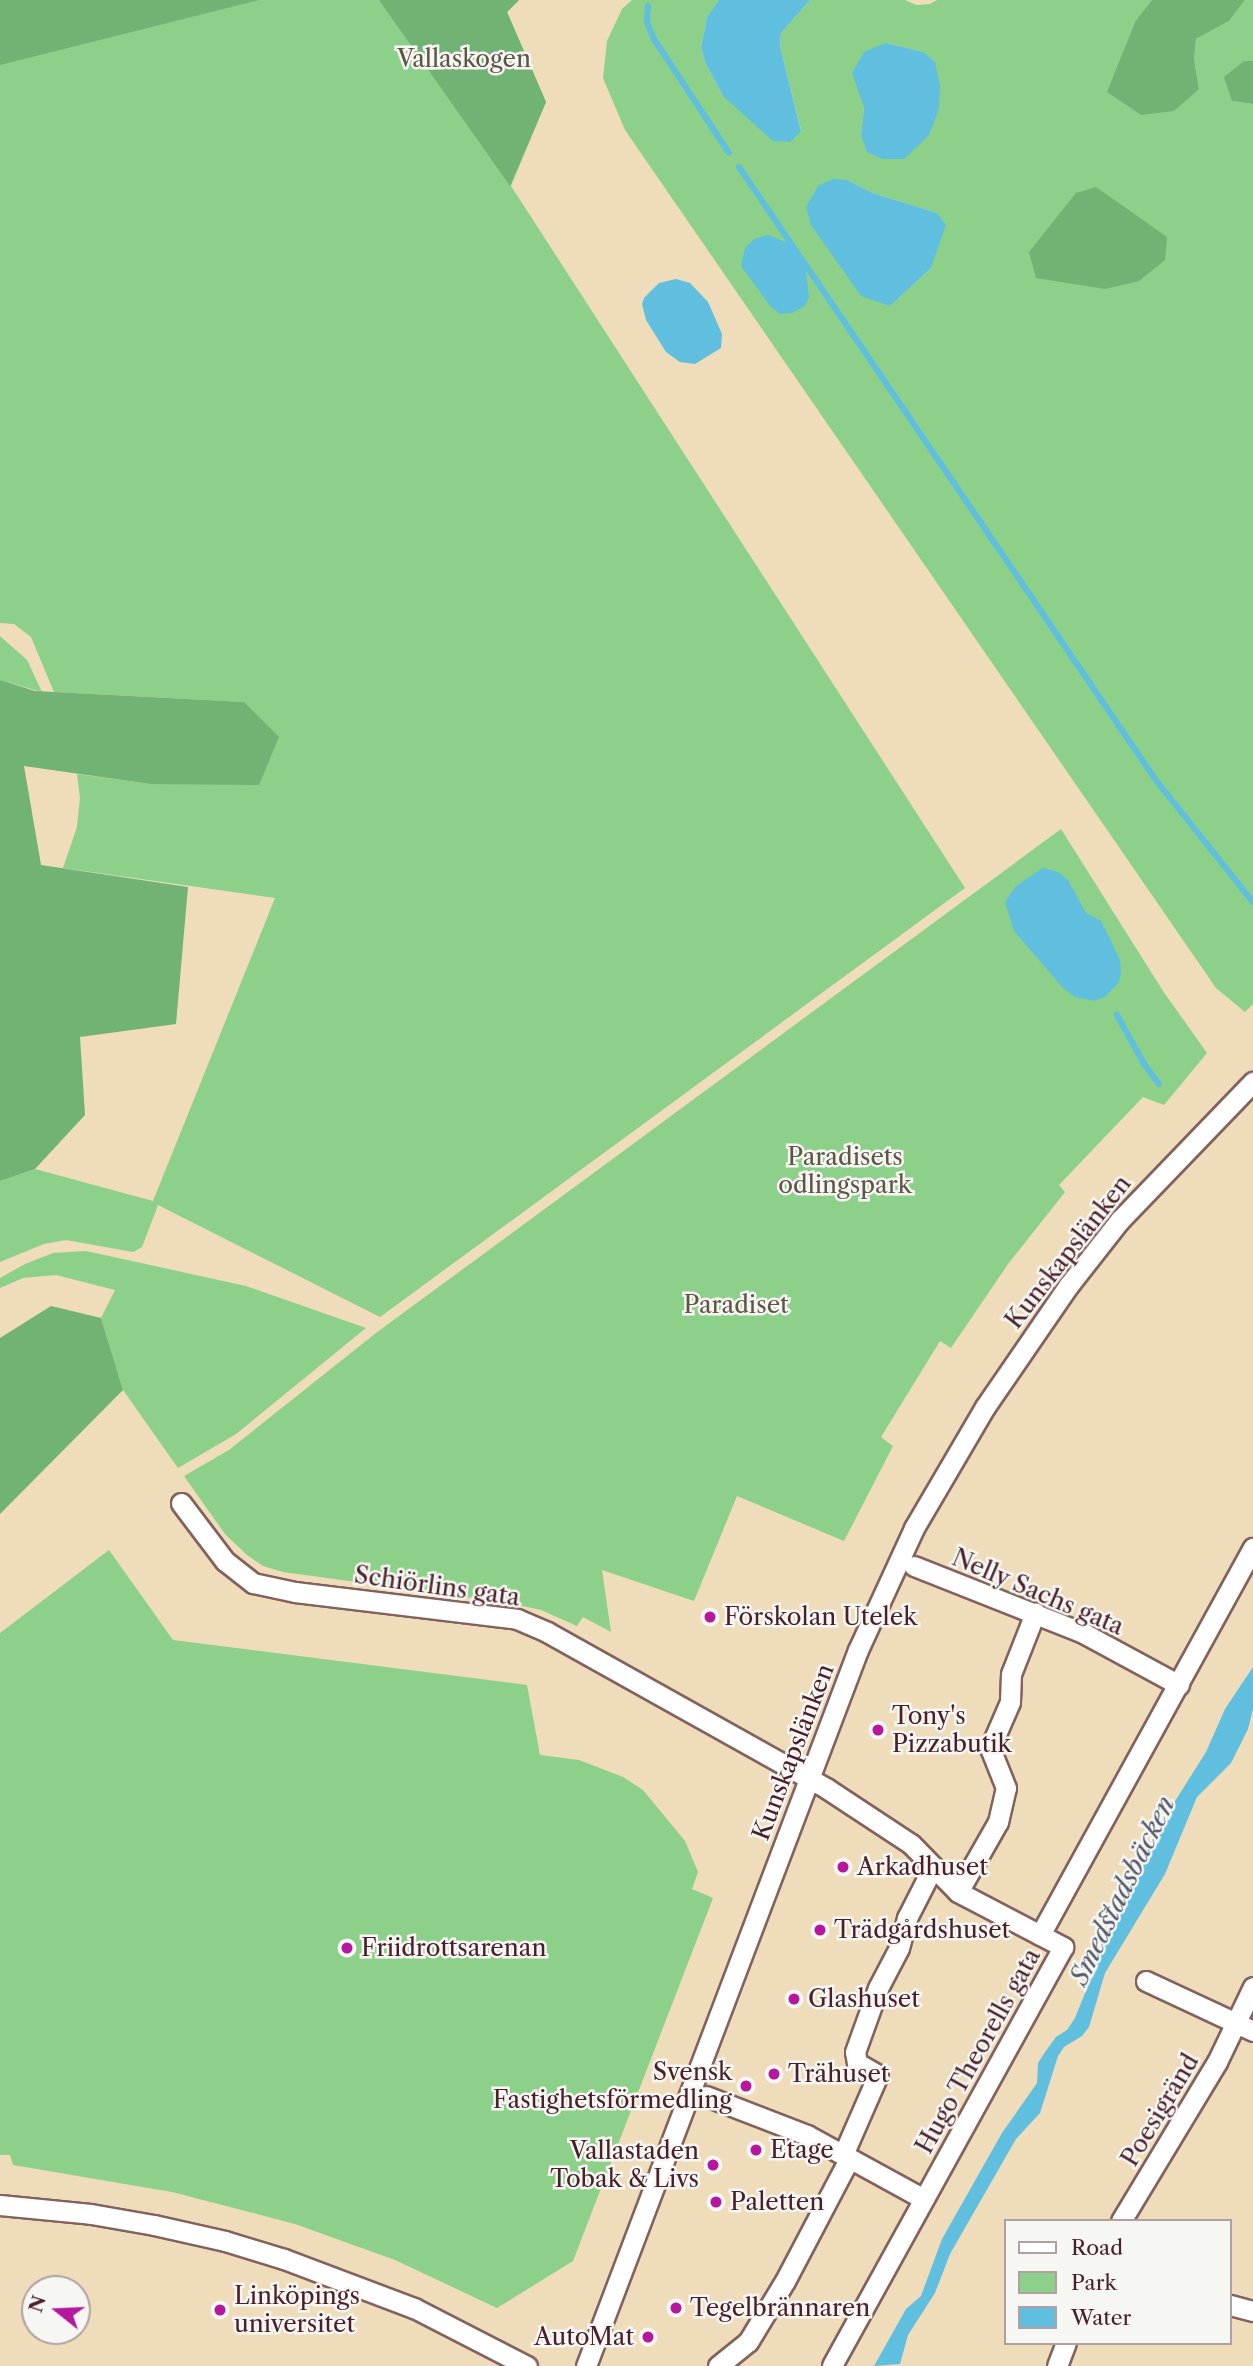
<!DOCTYPE html>
<html>
<head>
<meta charset="utf-8">
<style>
	body { margin:0 }
	#map { position:relative; width:1253px; height:2366px; overflow:hidden; background:#eedcba; font-family:"Libre Caslon Text",serif }
	div>[style] { position:absolute }
	[style*='--x'] { left:calc(var(--x)*1px); top:calc(var(--y)*1px); width:calc(var(--w)*1px); rotate:calc(var(--a)*1deg) }
	.green>* { inset:0; background:#8cd089 }
	.forest>* { inset:0; background:#71b275 }
	.water>* { inset:0; background:#60bedf }
	.stream>* { height:6px; margin:-3px; padding:0 3px; transform-origin:3px; border-radius:3px; background:#60bedf }
	.roads { filter:drop-shadow(2px 0 #83615d) drop-shadow(-2px 0 #83615d) drop-shadow(0 2px #83615d) drop-shadow(0 -2px #83615d) }
	.minor>* { height:19px; margin:-9.5px; padding:0 9.5px; transform-origin:9.5px; border-radius:9.5px; background:#fff }
	.dots>* { width:19px; height:19px; translate:-50% -50%; box-sizing:border-box; border:4px solid #f6f6f2; border-radius:50% }
	span { translate:-50% -50%; white-space:nowrap; text-align:center; line-height:1.15; -webkit-text-stroke:5px #f6f6f2; paint-order:stroke }
	.park-label { font-size:24px; color:#5e5447 }
	.street-label { font-size:24px; color:#4a1f2b }
	.poi-label { font-size:24px; color:#4a1f2b }
	.left { translate:0 -50%; text-align:left }
	.right { translate:-100% -50%; text-align:right }
	.water-label { font-size:26px; color:#52576a; font-style:italic }
	.legend { position:absolute; left:1004px; top:2219px; width:228px; height:126px; box-sizing:border-box; background:#f6f6f2; border:2px solid #b1a0a2; margin:0; padding:9px 12px; list-style:none; font-size:21px; color:#4a1f2b }
	.legend li { display:flex; align-items:center; gap:14px; height:35px }
	.legend b { width:35px; border:2px solid #b1a0a2 }
	.north { position:absolute; left:21px; top:2275px; width:70px; height:70px; box-sizing:border-box; background:#f6f6f2; border:2px solid #b1a0a2; border-radius:50%; rotate:288deg; font-size:19px; font-weight:700; line-height:28px; text-align:center; color:#4a1f2b }
	.north::after { content:''; display:block; margin:auto; width:24px; height:32px; background:#b5179e; clip-path:polygon(50% 0,100% 100%,50% 72%,0 100%) }
</style>
</head>
<body>
<div id="map">
	<div class="green">
		<i style="clip-path:polygon(0 0,519px 0,507px 12px,546px 102px,511px 186px,965px 888px,380px 1317px,158px 1205px,142px 1247px,133px 1252px,66px 1240px,44px 1244px,0 1262px,0 1181px,35px 1169px,153px 1201px,275px 898px,63px 868px,77px 827px,80px 798px,77px 774px,150px 784px,244px 702px,54px 692px,31px 637px,14px 624px,0 623px)"></i>
		<i style="clip-path:polygon(evenodd,632px 0,719px 0,707px 17px,701px 48px,706px 64px,723px 96px,743px 111px,801px 130px,780px 46px,781px 33px,810px 0,905px 0,916px 5px,930px 4px,937px 0,1152px 0,1136px 20px,1199px 90px,1194px 59px,1196px 39px,1229px 21px,1245px 0,1253px 0,1253px 61px,1244px 61px,1232px 101px,1253px 104px,1253px 1004px,1245px 1012px,1216px 988px,625px 130px,603px 78px,607px 41px,622px 9px,632px 0,886px 43px,923px 52px,861px 135px,864px 107px,886px 43px,632px 0,847px 180px,873px 193px,937px 213px,931px 268px,890px 306px,847px 180px)"></i>
		<i style="clip-path:polygon(0 636px,27px 660px,42px 692px,0 680px)"></i>
		<i style="clip-path:polygon(1061px 829px,1163px 991px,1207px 1053px,1164px 1105px,1143px 1097px,1059px 1185px,1065px 1192px,1008px 1264px,951px 1348px,940px 1341px,881px 1437px,893px 1446px,844px 1541px,737px 1496px,694px 1601px,602px 1570px,611px 1632px,583px 1617px,577px 1626px,541px 1610px,510px 1603px,283px 1572px,263px 1566px,247px 1555px,225px 1534px,184px 1476px,229px 1450px,376px 1333px)"></i>
		<i style="clip-path:polygon(86px 1251px,246px 1286px,366px 1328px,236px 1434px,178px 1468px,123px 1390px,101px 1318px,115px 1290px,56px 1275px,23px 1278px,0 1288px,0 1278px,25px 1264px,53px 1253px)"></i>
		<i style="clip-path:polygon(109px 1550px,173px 1640px,527px 1685px,540px 1755px,579px 1760px,623px 1777px,643px 1790px,685px 1841px,698px 1872px,692px 1889px,713px 1898px,573px 2261px,497px 2308px,395px 2260px,295px 2224px,172px 2192px,13px 2165px,10px 2155px,0 2155px,0 1633px)"></i>
	</div>
	<div class="forest">
		<i style="clip-path:polygon(0 0,259px 0,0 65px)"></i>
		<i style="clip-path:polygon(379px 0,519px 0,507px 12px,546px 102px,510px 186px)"></i>
		<i style="clip-path:polygon(1152px 0,1245px 0,1229px 21px,1196px 39px,1194px 59px,1199px 89px,1174px 111px,1141px 115px,1107px 92px,1136px 20px)"></i>
		<i style="clip-path:polygon(1244px 61px,1253px 61px,1253px 104px,1232px 101px,1224px 77px)"></i>
		<i style="clip-path:polygon(1096px 187px,1167px 237px,1165px 260px,1139px 281px,1105px 289px,1036px 278px,1029px 252px,1076px 193px)"></i>
		<i style="clip-path:polygon(0 680px,35px 691px,244px 702px,279px 737px,259px 785px,150px 784px,24px 766px,41px 865px,188px 887px,176px 1024px,80px 1037px,85px 1115px,35px 1169px,0 1181px)"></i>
		<i style="clip-path:polygon(51px 1306px,101px 1318px,123px 1390px,0 1514px,0 1338px)"></i>
	</div>
	<div class="water">
		<i style="clip-path:polygon(719px 0,810px 0,781px 33px,780px 46px,801px 131px,790px 142px,773px 141px,723px 96px,706px 64px,701px 48px,707px 17px)"></i>
		<i style="clip-path:polygon(886px 43px,923px 52px,935px 62px,940px 86px,939px 109px,929px 135px,904px 159px,882px 159px,867px 152px,861px 135px,864px 107px,852px 73px,864px 52px)"></i>
		<i style="clip-path:polygon(833px 179px,847px 180px,873px 193px,937px 213px,946px 225px,931px 268px,890px 306px,861px 296px,811px 225px,806px 207px,818px 186px)"></i>
		<i style="clip-path:polygon(768px 235px,793px 245px,805px 264px,809px 297px,805px 306px,792px 313px,780px 314px,771px 307px,741px 266px,745px 248px,754px 239px)"></i>
		<i style="clip-path:polygon(676px 279px,690px 283px,708px 302px,722px 334px,721px 348px,695px 364px,680px 362px,666px 352px,646px 320px,642px 304px,644px 298px,659px 283px)"></i>
		<i style="clip-path:polygon(1043px 868px,1058px 872px,1068px 880px,1086px 913px,1101px 921px,1112px 943px,1120px 960px,1121px 973px,1119px 982px,1105px 997px,1094px 1001px,1075px 997px,1063px 988px,1014px 931px,1005px 902px,1016px 886px)"></i>
		<i style="clip-path:polygon(1253px 1667px,1253px 1709px,1248px 1729px,1231px 1763px,1197px 1797px,1165px 1874px,1105px 1973px,1089px 2027px,1082px 2036px,1064px 2047px,1058px 2056px,1040px 2113px,1016px 2139px,950px 2254px,935px 2293px,908px 2335px,900px 2364px,874px 2366px,906px 2309px,921px 2296px,942px 2239px,1002px 2133px,1037px 2083px,1038px 2063px,1045px 2052px,1056px 2037px,1067px 2030px,1075px 2018px,1114px 1921px,1160px 1825px,1206px 1752px,1225px 1709px)"></i>
	</div>
	<div class="stream">
		<i style="--x:648;--y:6;--w:16;--a:94"></i>
		<i style="--x:647;--y:22;--w:18;--a:68"></i>
		<i style="--x:654;--y:39;--w:136;--a:56.7"></i>
		<i style="--x:739;--y:167;--w:740;--a:55.79"></i>
		<i style="--x:1155;--y:779;--w:157;--a:51.5"></i>
		<i style="--x:1117;--y:1015;--w:56;--a:61.1"></i>
		<i style="--x:1144;--y:1064;--w:25;--a:53"></i>
	</div>
	<div class="roads">
		<div class="minor">
			<i style="--x:181;--y:1503;--w:73;--a:52.8"></i>
			<i style="--x:225;--y:1561;--w:36;--a:38"></i>
			<i style="--x:253;--y:1583;--w:43;--a:12.1"></i>
			<i style="--x:295;--y:1592;--w:224;--a:6.9"></i>
			<i style="--x:517;--y:1619;--w:33;--a:23"></i>
			<i style="--x:547;--y:1632;--w:320;--a:29.2"></i>
			<i style="--x:826;--y:1788;--w:102;--a:33.4"></i>
			<i style="--x:911;--y:1844;--w:67;--a:45.6"></i>
			<i style="--x:958;--y:1892;--w:119;--a:27.6"></i>
			<i style="--x:1063;--y:1947;--w:478;--a:118.9"></i>
			<i style="--x:914;--y:1566;--w:182;--a:21.6"></i>
			<i style="--x:1083;--y:1633;--w:109;--a:28.4"></i>
			<i style="--x:958;--y:1892;--w:81;--a:-60.3"></i>
			<i style="--x:998;--y:1822;--w:35;--a:-77"></i>
			<i style="--x:1006;--y:1788;--w:43;--a:-111.8"></i>
			<i style="--x:990;--y:1748;--w:50;--a:-66.5"></i>
			<i style="--x:1010;--y:1702;--w:28;--a:-88"></i>
			<i style="--x:1011;--y:1674;--w:66;--a:-68.5"></i>
			<i style="--x:1040;--y:1935;--w:442;--a:-61.2"></i>
			<i style="--x:1146;--y:1981;--w:118;--a:25"></i>
			<i style="--x:706;--y:2096;--w:108;--a:21.1"></i>
			<i style="--x:807;--y:2135;--w:133;--a:28.7"></i>
			<i style="--x:843;--y:2155;--w:87;--a:-66.4"></i>
			<i style="--x:878;--y:2075;--w:24;--a:-150"></i>
			<i style="--x:857;--y:2063;--w:11;--a:-100"></i>
			<i style="--x:855;--y:2052;--w:68;--a:-70.2"></i>
			<i style="--x:878;--y:1988;--w:45;--a:-62.3"></i>
			<i style="--x:899;--y:1948;--w:31;--a:-75"></i>
			<i style="--x:907;--y:1918;--w:57;--a:-63"></i>
			<i style="--x:0;--y:2205;--w:91;--a:5.6"></i>
			<i style="--x:91;--y:2214;--w:64;--a:9.9"></i>
			<i style="--x:154;--y:2225;--w:73;--a:12.7"></i>
			<i style="--x:225;--y:2241;--w:62;--a:17"></i>
			<i style="--x:284;--y:2259;--w:139;--a:20.7"></i>
			<i style="--x:414;--y:2308;--w:127;--a:27.2"></i>
			<i style="--x:1121;--y:2221;--w:186;--a:-58.9"></i>
			<i style="--x:1217;--y:2062;--w:83;--a:-64.4"></i>
			<i style="--x:1230;--y:2305;--w:24;--a:15"></i>
			<i style="--x:586;--y:2366;--w:766;--a:-69.2"></i>
			<i style="--x:858;--y:1650;--w:134;--a:-65.3"></i>
			<i style="--x:914;--y:1528;--w:140;--a:-59.6"></i>
			<i style="--x:985;--y:1407;--w:148;--a:-55.5"></i>
			<i style="--x:1069;--y:1285;--w:83;--a:-51.9"></i>
			<i style="--x:1120;--y:1220;--w:192;--a:-46.1"></i>
			<i style="--x:718;--y:2366;--w:38;--a:-39"></i>
			<i style="--x:748;--y:2342;--w:71;--a:-58.8"></i>
			<i style="--x:785;--y:2281;--w:138;--a:-62.3"></i>
			<i style="--x:1057;--y:2366;--w:25;--a:-69"></i>
		</div>
	</div>
	<div class="dots">
		<i style="left:710px;top:1617px;background:#b5179e"></i>
		<i style="left:878px;top:1730px;background:#b5179e"></i>
		<i style="left:843px;top:1867px;background:#b5179e"></i>
		<i style="left:820px;top:1930px;background:#b5179e"></i>
		<i style="left:347px;top:1948px;background:#b5179e"></i>
		<i style="left:794px;top:1999px;background:#b5179e"></i>
		<i style="left:774px;top:2074px;background:#b5179e"></i>
		<i style="left:746px;top:2086px;background:#b5179e"></i>
		<i style="left:756px;top:2150px;background:#b5179e"></i>
		<i style="left:713px;top:2165px;background:#b5179e"></i>
		<i style="left:716px;top:2202px;background:#b5179e"></i>
		<i style="left:676px;top:2308px;background:#b5179e"></i>
		<i style="left:220px;top:2310px;background:#b5179e"></i>
		<i style="left:648px;top:2337px;background:#b5179e"></i>
	</div>
	<div class="park-label">
		<span style="left:464px;top:59px">Vallaskogen</span>
		<span style="left:845px;top:1171px">Paradisets<br>odlingspark</span>
		<span style="left:736px;top:1305px">Paradiset</span>
	</div>
	<div class="street-label">
		<span style="left:1068px;top:1252px;rotate:-52deg">Kunskapslänken</span>
		<span style="left:437px;top:1586px;rotate:8deg">Schiörlins gata</span>
		<span style="left:1038px;top:1592px;rotate:23deg">Nelly Sachs gata</span>
		<span style="left:793px;top:1752px;rotate:-69deg">Kunskapslänken</span>
		<span style="left:978px;top:2051px;rotate:-61deg">Hugo Theorells gata</span>
		<span style="left:1160px;top:2110px;rotate:-59deg">Poesigränd</span>
	</div>
	<div class="poi-label">
		<span class="left" style="left:724px;top:1617px">Förskolan Utelek</span>
		<span class="left" style="left:892px;top:1730px">Tony's<br>Pizzabutik</span>
		<span class="left" style="left:857px;top:1867px">Arkadhuset</span>
		<span class="left" style="left:834px;top:1930px">Trädgårdshuset</span>
		<span class="left" style="left:361px;top:1948px">Friidrottsarenan</span>
		<span class="left" style="left:808px;top:1999px">Glashuset</span>
		<span class="right" style="left:732px;top:2086px">Svensk<br>Fastighetsförmedling</span>
		<span class="left" style="left:788px;top:2074px">Trähuset</span>
		<span class="left" style="left:770px;top:2150px">Etage</span>
		<span class="right" style="left:699px;top:2165px">Vallastaden<br>Tobak &amp; Livs</span>
		<span class="left" style="left:730px;top:2202px">Paletten</span>
		<span class="left" style="left:234px;top:2310px">Linköpings<br>universitet</span>
		<span class="left" style="left:690px;top:2308px">Tegelbrännaren</span>
		<span class="right" style="left:634px;top:2337px">AutoMat</span>
	</div>
	<div class="water-label">
		<span style="left:1123px;top:1891px;rotate:-64deg">Smedstadsbäcken</span>
	</div>
	<ul class="legend">
	<li><b style="height:9px;background:#fff"></b>Road</li>
	<li><b style="height:19px;background:#8cd089"></b>Park</li>
	<li><b style="height:19px;background:#60bedf"></b>Water</li>
	</ul>
	<div class="north">N</div>
</div>
</body>
</html>
